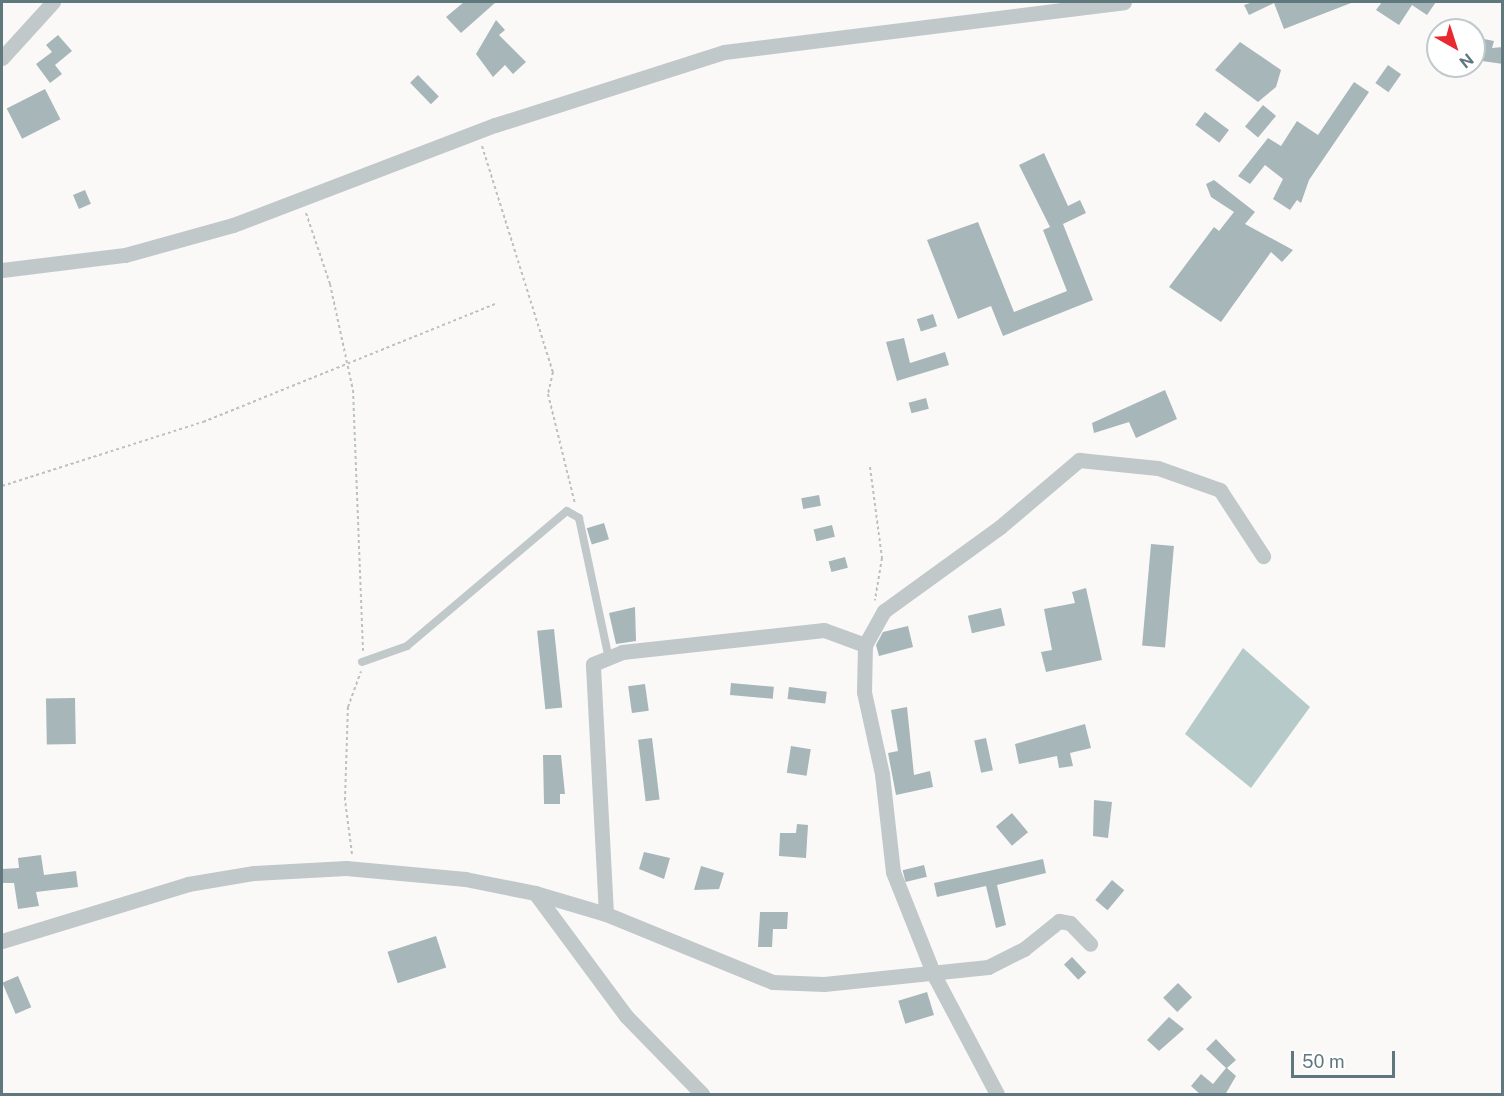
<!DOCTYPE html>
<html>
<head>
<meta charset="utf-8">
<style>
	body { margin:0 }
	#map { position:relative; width:1504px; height:1096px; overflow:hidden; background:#faf9f8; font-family:"Public Sans",sans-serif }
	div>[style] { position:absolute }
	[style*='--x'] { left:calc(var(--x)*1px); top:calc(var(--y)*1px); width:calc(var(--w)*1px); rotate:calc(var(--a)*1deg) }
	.water>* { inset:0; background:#b7caca }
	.building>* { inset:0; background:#a7b6b8; transform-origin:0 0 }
	.path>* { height:2px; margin-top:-1px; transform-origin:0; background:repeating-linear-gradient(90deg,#bbc1c2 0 3px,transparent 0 6px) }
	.service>* { height:8px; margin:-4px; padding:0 4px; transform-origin:4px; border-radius:4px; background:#c1c8ca }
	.minor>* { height:15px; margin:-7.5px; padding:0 7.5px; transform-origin:7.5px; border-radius:7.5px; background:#c1c8ca }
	span { translate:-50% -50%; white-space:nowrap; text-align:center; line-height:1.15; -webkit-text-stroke:6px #fff; paint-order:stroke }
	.frame { position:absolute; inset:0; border:3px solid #5f787e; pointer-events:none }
	.north { position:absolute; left:1426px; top:18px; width:60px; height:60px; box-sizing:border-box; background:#fff; border:2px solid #bfc9cb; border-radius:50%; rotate:141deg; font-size:16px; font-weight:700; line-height:24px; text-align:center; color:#5f787e }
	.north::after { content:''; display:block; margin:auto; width:21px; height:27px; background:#e92930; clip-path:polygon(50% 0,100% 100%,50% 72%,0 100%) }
	.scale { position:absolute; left:1291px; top:1051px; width:104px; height:27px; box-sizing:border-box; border:3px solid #5f787e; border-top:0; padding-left:8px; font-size:18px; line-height:21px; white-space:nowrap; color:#5f787e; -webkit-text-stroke:4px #fff; paint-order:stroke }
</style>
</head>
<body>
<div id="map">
	<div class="water">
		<i style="clip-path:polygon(1243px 648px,1310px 707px,1251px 788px,1185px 734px)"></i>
	</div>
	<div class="building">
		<i style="clip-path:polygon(464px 2px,496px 2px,461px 33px,446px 17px)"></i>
		<i style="clip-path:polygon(1253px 2px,1350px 2px,1351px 3px,1284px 29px,1274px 3px,1249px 15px,1244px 5px)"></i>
		<i style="clip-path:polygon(1382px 2px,1436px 2px,1427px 15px,1412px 5px,1399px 25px,1376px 10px)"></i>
		<i style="clip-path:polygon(496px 20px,505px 30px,499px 35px,526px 62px,513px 74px,505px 65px,493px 77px,476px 54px)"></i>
		<i style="clip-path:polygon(58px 35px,72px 51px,55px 65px,62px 74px,50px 83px,36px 64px,52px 52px,46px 45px)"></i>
		<i style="clip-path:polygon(1479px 38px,1494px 41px,1492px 48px,1503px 47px,1503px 64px,1475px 60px)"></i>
		<i style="clip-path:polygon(1240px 42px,1281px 70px,1276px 87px,1258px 102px,1215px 70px)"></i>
		<i style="left:1388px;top:65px;width:16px;height:22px;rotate:35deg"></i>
		<i style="left:418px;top:75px;width:30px;height:11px;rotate:46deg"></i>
		<i style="clip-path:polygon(1354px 82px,1369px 92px,1309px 180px,1301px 203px,1297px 200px,1290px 210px,1273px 199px,1283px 179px,1265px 165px,1250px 184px,1238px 176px,1268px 138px,1281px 146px,1297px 121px,1318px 135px)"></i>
		<i style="left:45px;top:89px;width:34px;height:43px;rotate:63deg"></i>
		<i style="left:1263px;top:105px;width:17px;height:28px;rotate:40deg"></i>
		<i style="left:1205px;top:112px;width:30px;height:16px;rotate:37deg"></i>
		<i style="clip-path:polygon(1044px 153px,1068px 206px,1080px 200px,1086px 213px,1063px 224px,1093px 300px,1003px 336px,991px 306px,958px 319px,927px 240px,978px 222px,1014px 312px,1067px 291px,1043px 230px,1050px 227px,1019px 165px)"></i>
		<i style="clip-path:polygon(1214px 180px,1255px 212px,1245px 224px,1293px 250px,1282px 262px,1271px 252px,1221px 322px,1169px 287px,1214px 227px,1219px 231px,1234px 212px,1211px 197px,1206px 184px)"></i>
		<i style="left:85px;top:190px;width:15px;height:13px;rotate:67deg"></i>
		<i style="left:933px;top:314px;width:13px;height:17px;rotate:72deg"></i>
		<i style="clip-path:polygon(904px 338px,910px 363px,945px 352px,949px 365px,897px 381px,886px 342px)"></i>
		<i style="clip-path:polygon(1165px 390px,1177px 419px,1136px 438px,1129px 422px,1094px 433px,1092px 423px)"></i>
		<i style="left:926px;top:398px;width:11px;height:18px;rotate:75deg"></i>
		<i style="left:819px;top:495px;width:11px;height:18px;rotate:80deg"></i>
		<i style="left:604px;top:523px;width:17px;height:18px;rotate:73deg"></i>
		<i style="left:832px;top:525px;width:12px;height:19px;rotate:76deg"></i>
		<i style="left:1151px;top:544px;width:23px;height:102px;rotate:5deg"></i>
		<i style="left:845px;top:557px;width:11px;height:17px;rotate:75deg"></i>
		<i style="clip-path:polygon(1086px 588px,1102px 660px,1046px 672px,1041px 652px,1052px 650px,1044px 609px,1075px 603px,1072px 592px)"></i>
		<i style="clip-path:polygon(635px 607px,636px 641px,616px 644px,609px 613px)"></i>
		<i style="left:1001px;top:608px;width:18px;height:34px;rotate:77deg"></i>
		<i style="clip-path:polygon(908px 626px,913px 647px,879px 656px,876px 645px,883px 632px)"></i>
		<i style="left:554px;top:629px;width:79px;height:17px;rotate:84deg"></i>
		<i style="left:731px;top:683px;width:43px;height:12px;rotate:5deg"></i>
		<i style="left:645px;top:684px;width:27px;height:17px;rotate:82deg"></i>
		<i style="left:789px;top:687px;width:38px;height:12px;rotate:7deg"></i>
		<i style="left:75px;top:698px;width:46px;height:29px;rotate:89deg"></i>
		<i style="clip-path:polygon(907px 707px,914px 775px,930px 771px,933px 787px,896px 795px,888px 753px,898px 751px,891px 710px)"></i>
		<i style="clip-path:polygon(1085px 724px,1091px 748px,1070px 753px,1073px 766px,1059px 768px,1057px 756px,1019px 764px,1015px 744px)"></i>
		<i style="left:652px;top:738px;width:62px;height:14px;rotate:83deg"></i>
		<i style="left:986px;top:738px;width:33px;height:12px;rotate:78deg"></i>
		<i style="left:791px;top:746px;width:20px;height:27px;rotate:9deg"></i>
		<i style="clip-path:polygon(543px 755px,561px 755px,565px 794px,560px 794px,560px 804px,544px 804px)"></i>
		<i style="clip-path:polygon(1094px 800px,1112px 802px,1108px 838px,1093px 836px)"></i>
		<i style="left:1012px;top:813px;width:25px;height:21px;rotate:50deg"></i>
		<i style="clip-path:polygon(797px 824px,808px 825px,806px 858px,779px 856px,780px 833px,796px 833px)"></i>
		<i style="clip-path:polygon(644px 852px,670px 858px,664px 879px,639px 869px)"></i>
		<i style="clip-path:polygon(41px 855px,44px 875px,76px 871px,78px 887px,36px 892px,39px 906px,18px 909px,14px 883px,2px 883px,2px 869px,19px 868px,18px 858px)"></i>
		<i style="clip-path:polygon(1043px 859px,1046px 873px,997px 885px,1006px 925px,996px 928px,986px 886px,937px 897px,934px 883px)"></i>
		<i style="left:924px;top:865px;width:12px;height:22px;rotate:76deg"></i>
		<i style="clip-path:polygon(701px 866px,724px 873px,719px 889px,694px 890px)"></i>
		<i style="left:1112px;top:880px;width:16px;height:26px;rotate:40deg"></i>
		<i style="clip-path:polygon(760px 912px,788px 912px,787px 929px,773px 929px,772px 947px,758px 947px)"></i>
		<i style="left:436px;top:936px;width:33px;height:51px;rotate:72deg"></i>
		<i style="left:1072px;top:957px;width:21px;height:11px;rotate:47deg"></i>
		<i style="left:18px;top:976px;width:34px;height:17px;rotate:67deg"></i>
		<i style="left:1178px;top:983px;width:20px;height:21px;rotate:45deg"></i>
		<i style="left:927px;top:992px;width:24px;height:30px;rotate:73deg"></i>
		<i style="clip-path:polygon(1169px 1017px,1184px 1029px,1159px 1051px,1147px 1040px)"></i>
		<i style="clip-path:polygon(1216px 1039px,1236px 1060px,1227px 1068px,1236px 1076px,1225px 1095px,1201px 1095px,1191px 1086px,1201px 1074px,1213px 1084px,1226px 1068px,1206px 1049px)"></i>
	</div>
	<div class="path">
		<i style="--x:482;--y:146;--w:237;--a:72.6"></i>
		<i style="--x:553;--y:372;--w:23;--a:103"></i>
		<i style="--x:548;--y:394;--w:113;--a:76.2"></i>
		<i style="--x:306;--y:213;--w:75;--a:71.3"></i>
		<i style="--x:330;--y:284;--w:108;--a:77.8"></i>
		<i style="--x:353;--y:390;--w:261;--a:87.8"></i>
		<i style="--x:870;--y:467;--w:92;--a:82.5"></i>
		<i style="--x:882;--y:558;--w:43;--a:99.5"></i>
		<i style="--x:2;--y:486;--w:211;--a:-17.7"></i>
		<i style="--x:203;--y:422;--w:318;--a:-22"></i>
		<i style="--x:352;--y:854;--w:54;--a:-97.4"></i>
		<i style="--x:345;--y:800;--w:93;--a:-88.2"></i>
		<i style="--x:348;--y:707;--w:38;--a:-70"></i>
	</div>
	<div class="service">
		<i style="--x:362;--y:662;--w:48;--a:-19.6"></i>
		<i style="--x:407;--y:646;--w:209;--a:-40.2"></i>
		<i style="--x:567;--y:511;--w:14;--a:30"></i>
		<i style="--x:579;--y:518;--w:140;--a:78"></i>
	</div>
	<div class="minor">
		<i style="--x:2;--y:58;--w:76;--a:-47.7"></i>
		<i style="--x:2;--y:270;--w:124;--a:-7"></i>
		<i style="--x:125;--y:255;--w:112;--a:-15.5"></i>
		<i style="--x:233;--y:225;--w:280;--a:-20.9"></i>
		<i style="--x:495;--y:125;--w:240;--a:-17.7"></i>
		<i style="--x:724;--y:52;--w:403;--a:-7.1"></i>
		<i style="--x:535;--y:893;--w:153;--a:53.5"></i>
		<i style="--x:626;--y:1016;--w:109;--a:45.7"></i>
		<i style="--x:606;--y:914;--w:250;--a:-93"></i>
		<i style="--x:593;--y:664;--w:31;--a:-22"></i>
		<i style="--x:622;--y:652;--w:203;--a:-6.2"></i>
		<i style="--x:824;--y:630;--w:44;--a:20.1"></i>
		<i style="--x:2;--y:941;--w:195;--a:-17"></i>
		<i style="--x:188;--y:884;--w:67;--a:-9.5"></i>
		<i style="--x:254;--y:873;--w:92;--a:-3.1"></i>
		<i style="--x:346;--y:868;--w:120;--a:5.3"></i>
		<i style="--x:465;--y:879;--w:71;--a:11.3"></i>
		<i style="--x:535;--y:893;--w:74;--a:16.5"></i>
		<i style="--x:606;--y:914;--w:180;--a:22.2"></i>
		<i style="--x:773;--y:982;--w:51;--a:2.2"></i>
		<i style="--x:824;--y:984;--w:165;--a:-5.9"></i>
		<i style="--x:988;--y:967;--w:40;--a:-26.6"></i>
		<i style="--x:1024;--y:949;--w:45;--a:-38.7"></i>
		<i style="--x:1059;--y:921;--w:11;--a:10"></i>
		<i style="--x:1070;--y:923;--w:29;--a:46"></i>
		<i style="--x:997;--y:1094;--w:135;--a:-117.9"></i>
		<i style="--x:934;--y:975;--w:111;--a:-111.7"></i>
		<i style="--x:893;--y:872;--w:99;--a:-96.4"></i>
		<i style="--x:882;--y:774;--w:84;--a:-102.4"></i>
		<i style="--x:864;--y:692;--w:47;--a:-88.8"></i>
		<i style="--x:865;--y:645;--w:39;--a:-61"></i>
		<i style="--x:884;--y:611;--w:143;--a:-35.9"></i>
		<i style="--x:1000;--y:527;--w:104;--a:-40.3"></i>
		<i style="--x:1079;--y:460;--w:79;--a:5.8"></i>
		<i style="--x:1158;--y:468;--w:66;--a:19.5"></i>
		<i style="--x:1220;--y:490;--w:79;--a:56.9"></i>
	</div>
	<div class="frame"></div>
	<div class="north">N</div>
	<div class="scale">50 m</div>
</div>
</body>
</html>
